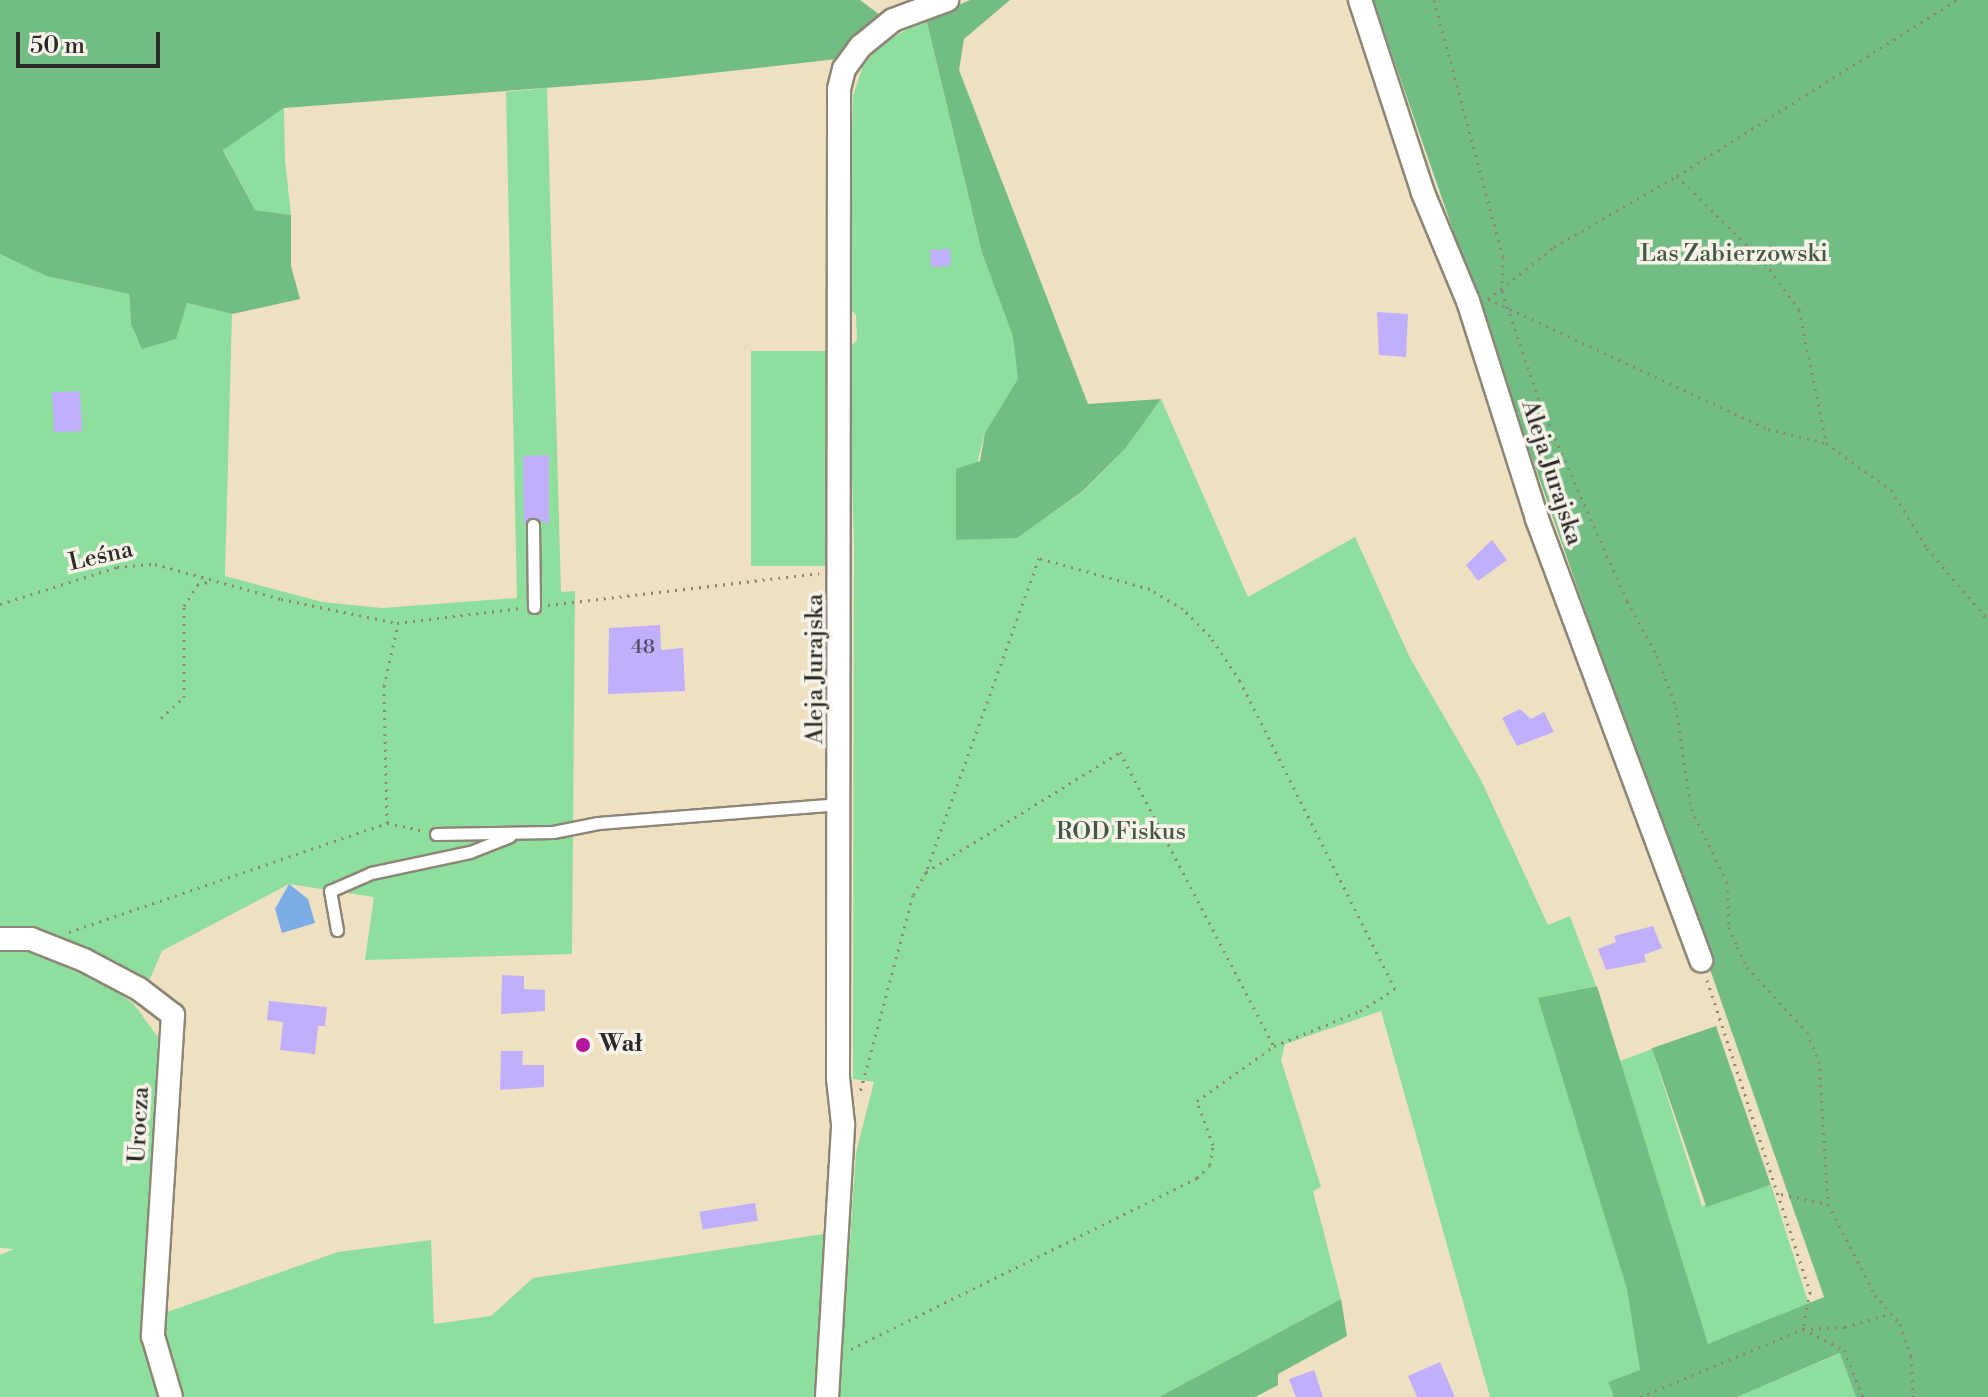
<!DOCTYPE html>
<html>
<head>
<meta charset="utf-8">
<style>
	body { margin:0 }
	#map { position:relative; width:1988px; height:1397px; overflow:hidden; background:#eee0c0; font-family:"Libre Bodoni",serif }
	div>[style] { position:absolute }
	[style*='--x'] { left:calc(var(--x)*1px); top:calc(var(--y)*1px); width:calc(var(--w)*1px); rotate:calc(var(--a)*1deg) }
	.green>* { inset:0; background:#8ede9d; transform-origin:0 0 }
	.forest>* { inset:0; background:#72bd84; transform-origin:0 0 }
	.water>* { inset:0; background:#7baee7 }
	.building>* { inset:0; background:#c0affc; transform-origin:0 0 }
	.path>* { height:3px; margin-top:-1.5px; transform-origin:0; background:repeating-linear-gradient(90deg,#8c8676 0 2px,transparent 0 8px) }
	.roads { filter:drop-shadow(2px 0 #8c8676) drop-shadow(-2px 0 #8c8676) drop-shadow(0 2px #8c8676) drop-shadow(0 -2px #8c8676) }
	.lane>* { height:11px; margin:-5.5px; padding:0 5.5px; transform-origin:5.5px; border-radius:5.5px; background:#fff }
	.street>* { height:22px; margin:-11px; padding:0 11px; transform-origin:11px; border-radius:11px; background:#fff }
	.dots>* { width:22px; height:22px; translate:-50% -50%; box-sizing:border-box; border:4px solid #f7f3e8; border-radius:50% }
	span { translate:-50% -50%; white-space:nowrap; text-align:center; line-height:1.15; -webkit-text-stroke:7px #f7f3e8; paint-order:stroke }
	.number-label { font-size:20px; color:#504c5f }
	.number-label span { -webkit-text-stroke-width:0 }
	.park-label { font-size:24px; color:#445848 }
	.street-label { font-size:24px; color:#2b2b2b }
	.poi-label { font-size:24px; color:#2b2b2b; font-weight:700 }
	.left { translate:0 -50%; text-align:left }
	.scale { position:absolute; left:16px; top:32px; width:144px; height:36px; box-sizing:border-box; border:4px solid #2b2b2b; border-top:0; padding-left:10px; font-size:24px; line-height:28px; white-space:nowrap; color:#2b2b2b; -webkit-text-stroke:6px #f7f3e8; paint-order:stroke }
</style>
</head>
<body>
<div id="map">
	<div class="green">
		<i style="clip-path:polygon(926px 18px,982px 253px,1014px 336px,1019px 379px,985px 433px,957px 540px,1018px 537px,1084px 491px,1125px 449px,1161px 399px,1248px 597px,1355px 537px,1410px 658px,1481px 780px,1548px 925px,1570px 916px,1596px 986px,1539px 998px,1627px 1288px,1641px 1370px,1608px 1382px,1614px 1397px,1490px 1397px,1381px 1011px,1285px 1044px,1281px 1060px,1321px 1187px,1313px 1191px,1341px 1299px,1159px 1397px,839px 1397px,856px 1153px,874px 1082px,853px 1079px,854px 544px,848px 349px,857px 340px,856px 315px,847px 305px,853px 96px,863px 66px,879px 46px)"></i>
		<i style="clip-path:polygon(547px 88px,561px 592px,575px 591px,572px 954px,365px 960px,374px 897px,289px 884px,162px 951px,150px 979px,85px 951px,0 931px,0 254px,46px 276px,129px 294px,131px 324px,187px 303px,232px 314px,225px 576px,322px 602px,382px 608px,517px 598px,506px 92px)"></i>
		<i style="clip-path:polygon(284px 108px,285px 161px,291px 215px,255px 210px,223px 149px)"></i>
		<i style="left:835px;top:351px;width:215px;height:84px;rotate:90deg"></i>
		<i style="clip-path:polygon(0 946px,34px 946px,100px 981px,133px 1003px,165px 1047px,142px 1321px,159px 1397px,0 1397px,0 1255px,14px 1249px,0 1248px)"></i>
		<i style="clip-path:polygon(1652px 1049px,1702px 1206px,1771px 1185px,1809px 1305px,1708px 1345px,1620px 1061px)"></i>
		<i style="clip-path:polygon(830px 1233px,816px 1397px,179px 1397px,159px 1315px,338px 1252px,431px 1240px,434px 1324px,491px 1316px,533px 1278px)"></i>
		<i style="clip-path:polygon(1841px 1353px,1856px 1397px,1737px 1397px)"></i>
	</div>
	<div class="forest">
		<i style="clip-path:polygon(0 0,860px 0,884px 18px,837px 59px,649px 80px,284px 108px,223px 150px,255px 210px,291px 215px,291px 266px,300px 299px,232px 314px,187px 303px,176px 339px,142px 349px,131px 324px,129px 294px,46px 276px,0 254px)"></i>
		<i style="clip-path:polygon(970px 0,1010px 0,964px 39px,959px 70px,1088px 404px,1161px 399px,1125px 449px,1083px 491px,1017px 538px,956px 540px,956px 469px,980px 461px,985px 433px,1018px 379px,1013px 336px,982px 253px,926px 18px)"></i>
		<i style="clip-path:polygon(1373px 0,1988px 0,1988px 1397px,1856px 1397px,1840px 1353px,1737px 1397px,1614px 1397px,1608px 1382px,1640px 1370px,1627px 1289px,1538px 998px,1597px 986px,1708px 1344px,1824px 1297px)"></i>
		<i style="left:1716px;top:1026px;width:168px;height:68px;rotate:71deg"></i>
		<i style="clip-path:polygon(1341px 1299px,1347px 1336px,1278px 1374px,1278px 1385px,1255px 1397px,1159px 1397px)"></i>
	</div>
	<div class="water">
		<i style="clip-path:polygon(289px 884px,308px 899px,315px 923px,282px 933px,275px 909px)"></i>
	</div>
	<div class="building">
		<i style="left:950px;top:249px;width:17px;height:20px;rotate:87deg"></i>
		<i style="clip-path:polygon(1377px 312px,1408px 314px,1406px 357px,1379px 355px)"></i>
		<i style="left:80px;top:391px;width:40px;height:28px;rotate:87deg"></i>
		<i style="clip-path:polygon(549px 455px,549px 524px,532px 517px,524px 525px,523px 456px)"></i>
		<i style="clip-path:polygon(1492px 540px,1507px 560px,1478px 581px,1466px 565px)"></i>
		<i style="clip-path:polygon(660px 625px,661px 650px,683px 648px,685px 691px,608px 694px,609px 628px)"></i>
		<i style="clip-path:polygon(1520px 709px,1531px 719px,1544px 712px,1554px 732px,1517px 746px,1502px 718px)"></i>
		<i style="clip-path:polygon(1653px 926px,1662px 948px,1644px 955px,1646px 962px,1606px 970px,1598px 949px,1616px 942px,1614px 936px)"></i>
		<i style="clip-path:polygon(502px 975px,524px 976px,524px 989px,545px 990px,545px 1011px,501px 1014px)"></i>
		<i style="clip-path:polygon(269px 1001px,327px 1007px,325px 1026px,318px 1026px,315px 1054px,280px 1050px,283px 1022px,267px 1020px)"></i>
		<i style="clip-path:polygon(501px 1051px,523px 1051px,522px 1065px,544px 1065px,544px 1087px,500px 1090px)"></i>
		<i style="left:755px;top:1203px;width:18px;height:56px;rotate:81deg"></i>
		<i style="clip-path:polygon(1440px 1362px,1455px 1397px,1417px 1397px,1408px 1376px)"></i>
		<i style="clip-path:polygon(1314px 1370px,1323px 1397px,1296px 1397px,1289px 1379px)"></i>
	</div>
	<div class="path">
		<i style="--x:1434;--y:0;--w:266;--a:75"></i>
		<i style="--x:1503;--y:257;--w:34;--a:92"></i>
		<i style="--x:1502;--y:291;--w:125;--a:71.3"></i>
		<i style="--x:1542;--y:409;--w:210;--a:66.1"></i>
		<i style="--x:1627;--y:601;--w:63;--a:61.4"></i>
		<i style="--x:1657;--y:656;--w:54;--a:69.6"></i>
		<i style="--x:1676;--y:707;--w:103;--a:81.6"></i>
		<i style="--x:1691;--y:809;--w:81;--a:63.7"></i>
		<i style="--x:1727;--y:882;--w:45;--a:87.5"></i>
		<i style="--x:1729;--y:927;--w:22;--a:68"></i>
		<i style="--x:1737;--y:947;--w:22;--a:63"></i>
		<i style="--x:1747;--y:967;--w:88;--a:47.3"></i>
		<i style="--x:1807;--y:1032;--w:31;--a:68"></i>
		<i style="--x:1819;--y:1061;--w:143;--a:86.4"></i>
		<i style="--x:1828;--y:1204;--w:102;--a:62.7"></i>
		<i style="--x:1875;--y:1295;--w:38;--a:49"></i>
		<i style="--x:1900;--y:1324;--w:34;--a:71"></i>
		<i style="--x:1911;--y:1356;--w:41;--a:87.2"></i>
		<i style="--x:1677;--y:176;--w:124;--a:44.7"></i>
		<i style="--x:1765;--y:263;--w:58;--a:54.1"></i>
		<i style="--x:1799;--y:310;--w:135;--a:78.4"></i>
		<i style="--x:1488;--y:299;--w:309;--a:24.9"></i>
		<i style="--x:1768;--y:429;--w:60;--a:13.6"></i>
		<i style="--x:1826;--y:443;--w:80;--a:35.9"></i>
		<i style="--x:1891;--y:490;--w:68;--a:58.2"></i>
		<i style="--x:1927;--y:548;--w:94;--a:49.7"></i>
		<i style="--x:1488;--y:299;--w:84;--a:-38.2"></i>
		<i style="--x:1554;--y:247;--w:142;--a:-30"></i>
		<i style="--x:1677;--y:176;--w:330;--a:-32.2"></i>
		<i style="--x:0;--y:604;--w:123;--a:-17.5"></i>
		<i style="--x:117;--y:567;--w:38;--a:-5"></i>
		<i style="--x:155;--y:564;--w:131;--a:15.5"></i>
		<i style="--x:281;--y:599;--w:118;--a:11.7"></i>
		<i style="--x:397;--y:623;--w:125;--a:-6.9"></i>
		<i style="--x:548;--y:605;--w:273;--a:-6.7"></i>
		<i style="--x:161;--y:718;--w:31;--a:-42"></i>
		<i style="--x:184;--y:697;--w:91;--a:-90"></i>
		<i style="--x:184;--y:606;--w:25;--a:-58"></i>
		<i style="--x:197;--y:585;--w:15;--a:-16"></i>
		<i style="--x:387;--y:823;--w:35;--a:12"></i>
		<i style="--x:926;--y:872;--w:228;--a:-31.7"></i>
		<i style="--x:1120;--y:752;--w:332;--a:62.4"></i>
		<i style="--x:69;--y:932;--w:336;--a:-18.9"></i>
		<i style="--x:387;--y:823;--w:137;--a:-91.3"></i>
		<i style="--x:384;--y:686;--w:64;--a:-77.3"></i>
		<i style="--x:1707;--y:980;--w:329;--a:71.7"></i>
		<i style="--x:1810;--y:1292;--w:38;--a:101"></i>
		<i style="--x:1803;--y:1329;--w:46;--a:27.1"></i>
		<i style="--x:1844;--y:1350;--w:51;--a:68"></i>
		<i style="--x:1781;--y:1194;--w:48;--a:12"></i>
		<i style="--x:851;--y:1349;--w:386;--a:-26.3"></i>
		<i style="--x:1197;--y:1178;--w:18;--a:-45"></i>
		<i style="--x:1210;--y:1165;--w:20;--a:-81"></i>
		<i style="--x:1213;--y:1145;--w:47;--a:-110"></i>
		<i style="--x:1197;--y:1101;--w:95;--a:-35.5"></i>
		<i style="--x:1274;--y:1046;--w:93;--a:-22.1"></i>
		<i style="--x:1360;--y:1011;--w:41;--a:-32.2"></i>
		<i style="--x:1395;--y:989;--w:345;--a:-116.7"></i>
		<i style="--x:1240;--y:681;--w:54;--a:-123.7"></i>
		<i style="--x:1210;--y:636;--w:38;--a:-135"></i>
		<i style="--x:1183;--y:609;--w:39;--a:-149"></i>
		<i style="--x:1150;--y:589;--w:115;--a:-164.4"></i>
		<i style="--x:1039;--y:558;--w:334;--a:109.8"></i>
		<i style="--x:926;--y:872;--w:26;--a:119"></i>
		<i style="--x:913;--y:895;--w:205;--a:105"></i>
		<i style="--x:1640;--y:1397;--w:177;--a:-22.6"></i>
		<i style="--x:1803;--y:1329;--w:42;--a:-2.7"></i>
		<i style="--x:1845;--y:1327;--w:49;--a:-16.6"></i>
	</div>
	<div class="roads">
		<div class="lane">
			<i style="--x:533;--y:525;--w:82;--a:89.3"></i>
			<i style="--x:436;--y:834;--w:117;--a:-1"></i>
			<i style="--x:553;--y:832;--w:46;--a:-11.3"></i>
			<i style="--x:598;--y:823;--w:243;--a:-4.5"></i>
			<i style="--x:337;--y:930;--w:40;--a:-100"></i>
			<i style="--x:330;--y:891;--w:45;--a:-23.7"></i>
			<i style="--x:371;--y:873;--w:101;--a:-12"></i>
			<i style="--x:470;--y:852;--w:43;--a:-21.8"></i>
		</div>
		<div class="street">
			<i style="--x:1360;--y:0;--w:203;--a:71.9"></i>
			<i style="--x:1423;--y:193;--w:117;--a:67.4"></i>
			<i style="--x:1468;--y:301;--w:229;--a:72.4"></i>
			<i style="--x:1537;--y:519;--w:471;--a:69.6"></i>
			<i style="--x:0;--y:939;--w:31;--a:0"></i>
			<i style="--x:31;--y:939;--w:57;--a:21.6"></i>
			<i style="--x:84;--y:960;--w:62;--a:27.8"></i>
			<i style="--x:139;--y:989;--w:43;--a:37.4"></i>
			<i style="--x:173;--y:1015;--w:322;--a:93.6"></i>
			<i style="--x:153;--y:1336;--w:64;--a:73.6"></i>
			<i style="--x:827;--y:1397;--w:273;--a:-86.6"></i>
			<i style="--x:843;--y:1124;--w:46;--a:-96.2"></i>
			<i style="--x:838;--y:1078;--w:989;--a:-89.94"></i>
			<i style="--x:839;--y:89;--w:21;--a:-76"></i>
			<i style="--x:844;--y:69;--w:29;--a:-54"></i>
			<i style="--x:861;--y:46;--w:41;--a:-39.1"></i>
			<i style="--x:893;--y:20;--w:58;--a:-20.3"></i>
		</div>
	</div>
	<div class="dots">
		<i style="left:583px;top:1045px;background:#b5179e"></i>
	</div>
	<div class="number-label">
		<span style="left:643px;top:647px">48</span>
	</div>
	<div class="park-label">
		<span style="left:1734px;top:255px">Las Zabierzowski</span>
		<span style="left:1121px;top:833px">ROD Fiskus</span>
	</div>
	<div class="street-label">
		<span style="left:1551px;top:473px;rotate:72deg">Aleja Jurajska</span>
		<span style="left:101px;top:557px;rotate:-13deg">Leśna</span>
		<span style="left:816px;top:669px;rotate:-90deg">Aleja Jurajska</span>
		<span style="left:140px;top:1125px;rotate:-87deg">Urocza</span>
	</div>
	<div class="poi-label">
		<span class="left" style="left:599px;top:1045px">Wał</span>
	</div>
	<div class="scale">50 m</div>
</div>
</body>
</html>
